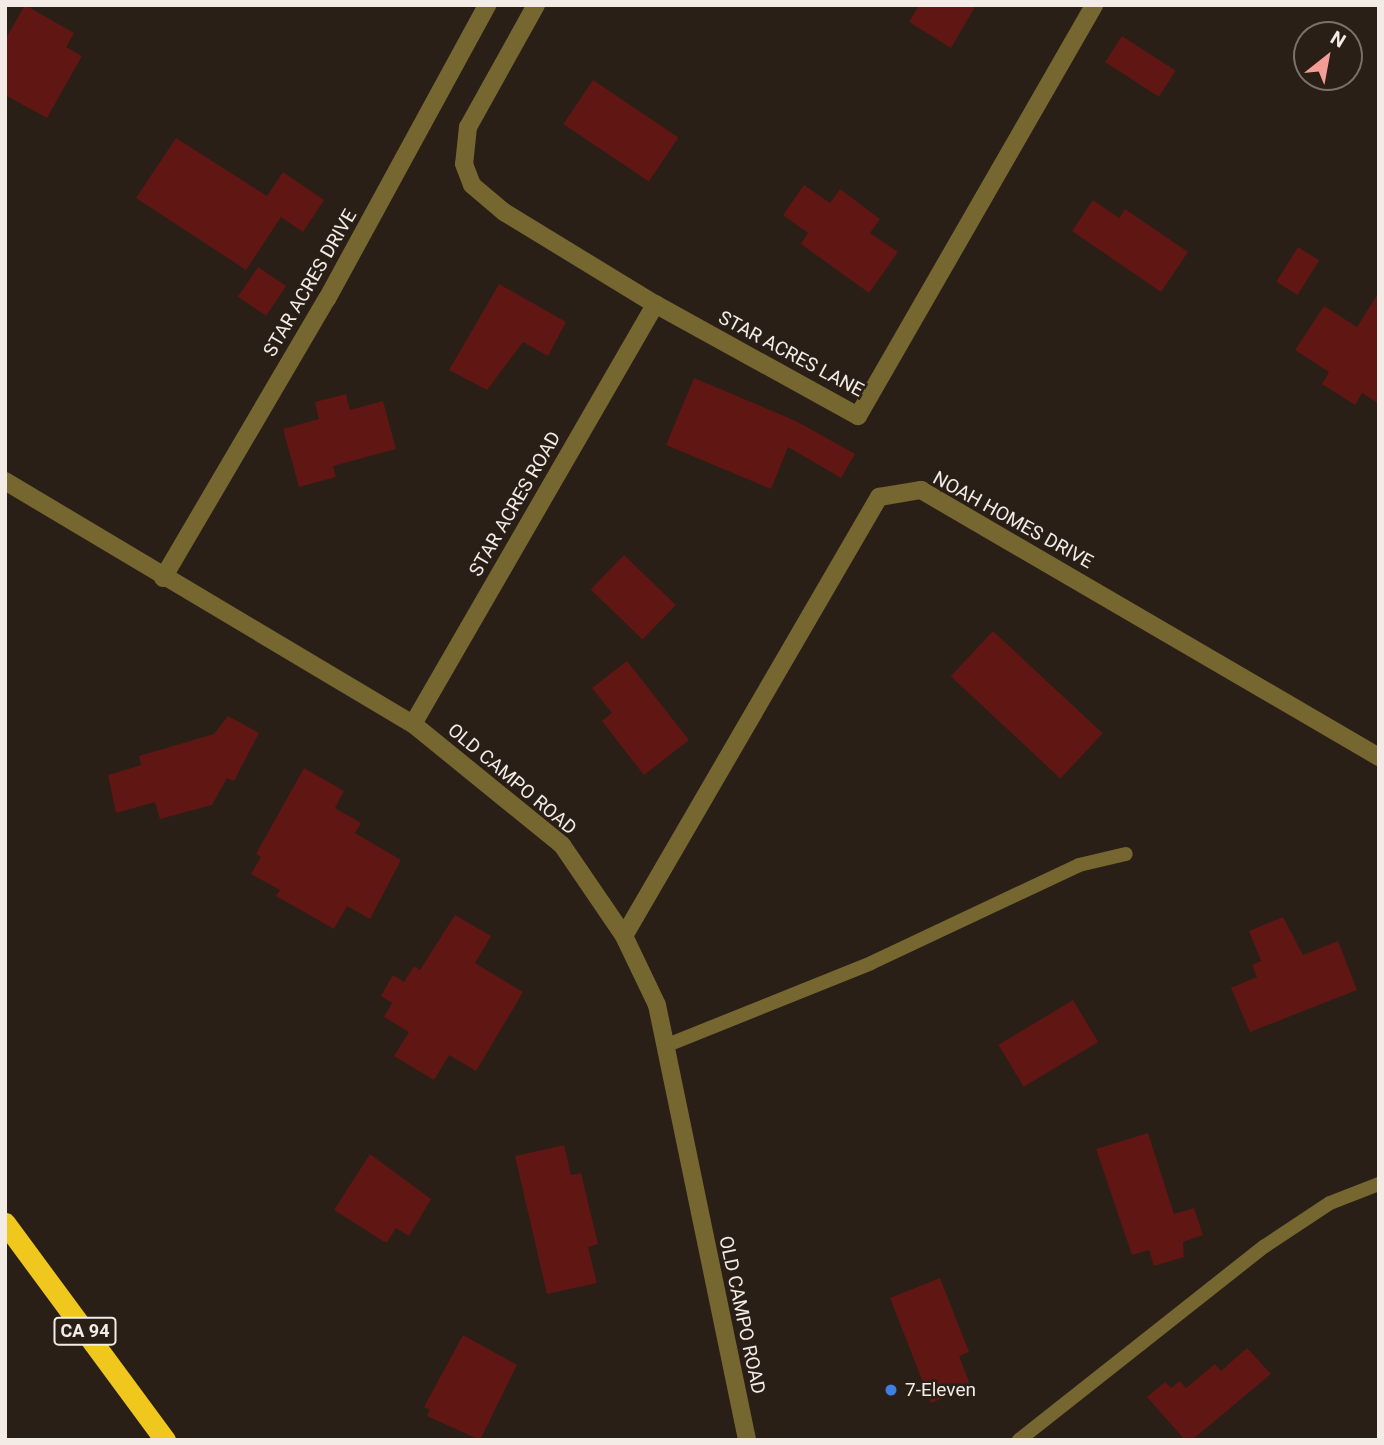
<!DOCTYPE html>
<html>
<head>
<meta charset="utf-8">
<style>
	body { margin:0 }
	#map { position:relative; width:1384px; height:1445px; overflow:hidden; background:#291f17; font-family:Roboto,sans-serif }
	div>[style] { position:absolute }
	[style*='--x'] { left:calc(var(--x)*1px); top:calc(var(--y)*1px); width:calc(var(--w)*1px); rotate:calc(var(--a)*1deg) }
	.building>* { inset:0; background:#601612; transform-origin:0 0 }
	.lane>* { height:14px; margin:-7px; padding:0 7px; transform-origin:7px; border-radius:7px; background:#766731 }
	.street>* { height:18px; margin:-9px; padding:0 9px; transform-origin:9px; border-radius:9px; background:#766731 }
	.highway>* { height:21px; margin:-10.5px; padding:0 10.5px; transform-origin:10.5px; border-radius:10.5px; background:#efc71d }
	.dots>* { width:19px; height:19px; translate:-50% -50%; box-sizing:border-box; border:4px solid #291f17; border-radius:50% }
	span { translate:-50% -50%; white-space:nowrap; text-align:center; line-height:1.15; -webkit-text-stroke:5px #291f17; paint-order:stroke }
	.shield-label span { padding:2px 5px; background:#291f17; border:2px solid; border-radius:5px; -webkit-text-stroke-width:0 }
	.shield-label { font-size:18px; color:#f3ebe6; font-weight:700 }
	.street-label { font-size:19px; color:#f3ebe6 }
	.poi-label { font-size:19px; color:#f3ebe6 }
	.left { translate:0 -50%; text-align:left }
	.frame { position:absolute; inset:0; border:7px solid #f3ebe6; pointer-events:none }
	.north { position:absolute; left:1293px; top:21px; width:70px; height:70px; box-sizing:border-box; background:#291f17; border:2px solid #7a716a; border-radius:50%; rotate:31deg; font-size:19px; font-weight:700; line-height:28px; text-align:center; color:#f3ebe6 }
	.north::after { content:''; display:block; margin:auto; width:24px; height:32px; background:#f59c96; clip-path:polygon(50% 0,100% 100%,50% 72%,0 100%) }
</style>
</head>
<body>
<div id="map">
	<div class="building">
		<i style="clip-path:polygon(25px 5px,74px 33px,66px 47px,82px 56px,47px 118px,5px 95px,5px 40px)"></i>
		<i style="clip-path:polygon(919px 5px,976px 5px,951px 48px,909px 22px)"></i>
		<i style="left:1122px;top:36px;width:64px;height:31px;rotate:33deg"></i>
		<i style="left:593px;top:80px;width:103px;height:53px;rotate:34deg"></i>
		<i style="clip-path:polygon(176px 138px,267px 196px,283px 172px,324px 200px,303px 232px,281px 217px,246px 270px,136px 198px)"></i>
		<i style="clip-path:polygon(804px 185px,830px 203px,840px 189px,880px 219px,870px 233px,898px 252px,869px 293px,801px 244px,808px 233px,783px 215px)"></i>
		<i style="clip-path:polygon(1093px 200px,1119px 218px,1125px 209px,1188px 252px,1161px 292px,1072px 231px)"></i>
		<i style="left:1298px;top:247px;width:25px;height:41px;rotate:32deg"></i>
		<i style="left:258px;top:267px;width:34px;height:36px;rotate:34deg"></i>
		<i style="clip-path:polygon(499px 284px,566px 322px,548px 356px,523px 342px,487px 390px,449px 370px)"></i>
		<i style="clip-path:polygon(1379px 292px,1379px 404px,1362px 393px,1355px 405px,1322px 384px,1329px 372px,1295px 350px,1324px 306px,1357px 327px)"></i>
		<i style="clip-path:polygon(694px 378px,796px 421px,855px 454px,841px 478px,788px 447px,771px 489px,666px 445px)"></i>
		<i style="clip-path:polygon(346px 394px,350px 410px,383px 401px,396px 449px,333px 466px,336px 477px,299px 487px,283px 429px,319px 419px,315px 402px)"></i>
		<i style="left:624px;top:555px;width:72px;height:48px;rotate:44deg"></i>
		<i style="left:993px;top:631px;width:150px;height:62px;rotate:43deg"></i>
		<i style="clip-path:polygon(627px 661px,689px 740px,644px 775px,602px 721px,612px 713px,592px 688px)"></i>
		<i style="clip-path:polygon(228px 716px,259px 733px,234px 781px,227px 778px,212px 805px,160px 819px,155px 802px,116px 813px,108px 775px,141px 765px,139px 756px,214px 734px)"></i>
		<i style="clip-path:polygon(304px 768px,344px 791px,335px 808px,361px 823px,355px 833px,401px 860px,370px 919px,347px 906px,334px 929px,276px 896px,280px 890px,251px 874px,261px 857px,256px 854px)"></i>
		<i style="clip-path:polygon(455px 915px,491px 936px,475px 963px,523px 992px,476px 1071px,449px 1055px,434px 1080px,394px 1056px,409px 1032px,384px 1017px,392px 1003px,381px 996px,393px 975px,404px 982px,414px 966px,420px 970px)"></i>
		<i style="clip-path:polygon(1283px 917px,1303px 955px,1338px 941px,1357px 990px,1250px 1032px,1231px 988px,1257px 977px,1252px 965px,1261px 961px,1249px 931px)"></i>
		<i style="left:1073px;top:1000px;width:49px;height:87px;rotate:59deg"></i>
		<i style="clip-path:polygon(1148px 1133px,1174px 1214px,1194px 1208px,1203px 1235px,1183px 1242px,1184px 1257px,1154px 1266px,1149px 1250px,1132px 1255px,1096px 1149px)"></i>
		<i style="clip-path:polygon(564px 1145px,571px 1175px,581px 1173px,598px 1244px,588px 1247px,597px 1283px,547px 1294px,515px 1156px)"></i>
		<i style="clip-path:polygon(370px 1154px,431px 1199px,409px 1236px,396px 1228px,387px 1242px,383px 1241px,334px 1210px)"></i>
		<i style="clip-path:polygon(940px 1278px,969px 1352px,959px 1356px,971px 1387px,931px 1403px,890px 1298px)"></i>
		<i style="clip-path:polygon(463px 1335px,517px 1365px,480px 1440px,427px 1416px,430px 1410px,424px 1407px)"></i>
		<i style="clip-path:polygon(1247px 1348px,1271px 1374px,1192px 1440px,1185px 1440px,1147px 1397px,1165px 1382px,1171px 1388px,1180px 1381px,1186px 1388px,1215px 1364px,1221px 1371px)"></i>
	</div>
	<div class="lane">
		<i style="--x:665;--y:1046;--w:222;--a:-21.9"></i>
		<i style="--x:871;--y:963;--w:230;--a:-25.2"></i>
		<i style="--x:1079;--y:865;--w:48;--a:-13.2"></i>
		<i style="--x:1019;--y:1440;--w:313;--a:-38.3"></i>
		<i style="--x:1265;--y:1246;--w:78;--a:-33.5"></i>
		<i style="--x:1330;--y:1203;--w:53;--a:-21.2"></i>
	</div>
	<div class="street">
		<i style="--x:536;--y:5;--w:140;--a:119.1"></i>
		<i style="--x:468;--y:127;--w:37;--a:96"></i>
		<i style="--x:464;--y:164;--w:22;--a:69"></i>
		<i style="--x:472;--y:185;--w:42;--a:40.2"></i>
		<i style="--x:504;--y:212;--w:177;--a:31.4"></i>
		<i style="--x:655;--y:304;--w:232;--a:28.9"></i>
		<i style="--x:858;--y:416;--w:474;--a:-60.1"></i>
		<i style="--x:5;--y:481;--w:475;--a:30.8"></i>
		<i style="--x:413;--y:724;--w:192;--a:39.1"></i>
		<i style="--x:562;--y:845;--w:110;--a:55.7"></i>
		<i style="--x:624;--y:936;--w:76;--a:64.4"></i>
		<i style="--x:657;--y:1005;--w:444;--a:78.3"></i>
		<i style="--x:163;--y:578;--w:324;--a:-59.6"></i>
		<i style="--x:327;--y:299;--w:335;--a:-61.4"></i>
		<i style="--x:413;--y:724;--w:485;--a:-60"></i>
		<i style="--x:624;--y:936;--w:508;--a:-59.85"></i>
		<i style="--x:879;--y:497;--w:43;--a:-9.5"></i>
		<i style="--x:921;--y:490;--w:530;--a:30.24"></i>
	</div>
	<div class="highway">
		<i style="--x:5;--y:1223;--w:270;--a:53.6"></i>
	</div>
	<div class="dots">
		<i style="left:891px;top:1390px;background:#3f7fe0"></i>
	</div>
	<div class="shield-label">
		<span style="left:85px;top:1331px">CA 94</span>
	</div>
	<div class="street-label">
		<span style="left:310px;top:283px;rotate:-60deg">STAR ACRES DRIVE</span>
		<span style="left:791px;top:354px;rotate:28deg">STAR ACRES LANE</span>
		<span style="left:515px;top:504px;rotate:-60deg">STAR ACRES ROAD</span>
		<span style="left:1013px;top:520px;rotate:29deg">NOAH HOMES DRIVE</span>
		<span style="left:512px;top:779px;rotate:40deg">OLD CAMPO ROAD</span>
		<span style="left:742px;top:1315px;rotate:78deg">OLD CAMPO ROAD</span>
	</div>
	<div class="poi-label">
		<span class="left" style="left:905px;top:1390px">7-Eleven</span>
	</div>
	<div class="frame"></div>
	<div class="north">N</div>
</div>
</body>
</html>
